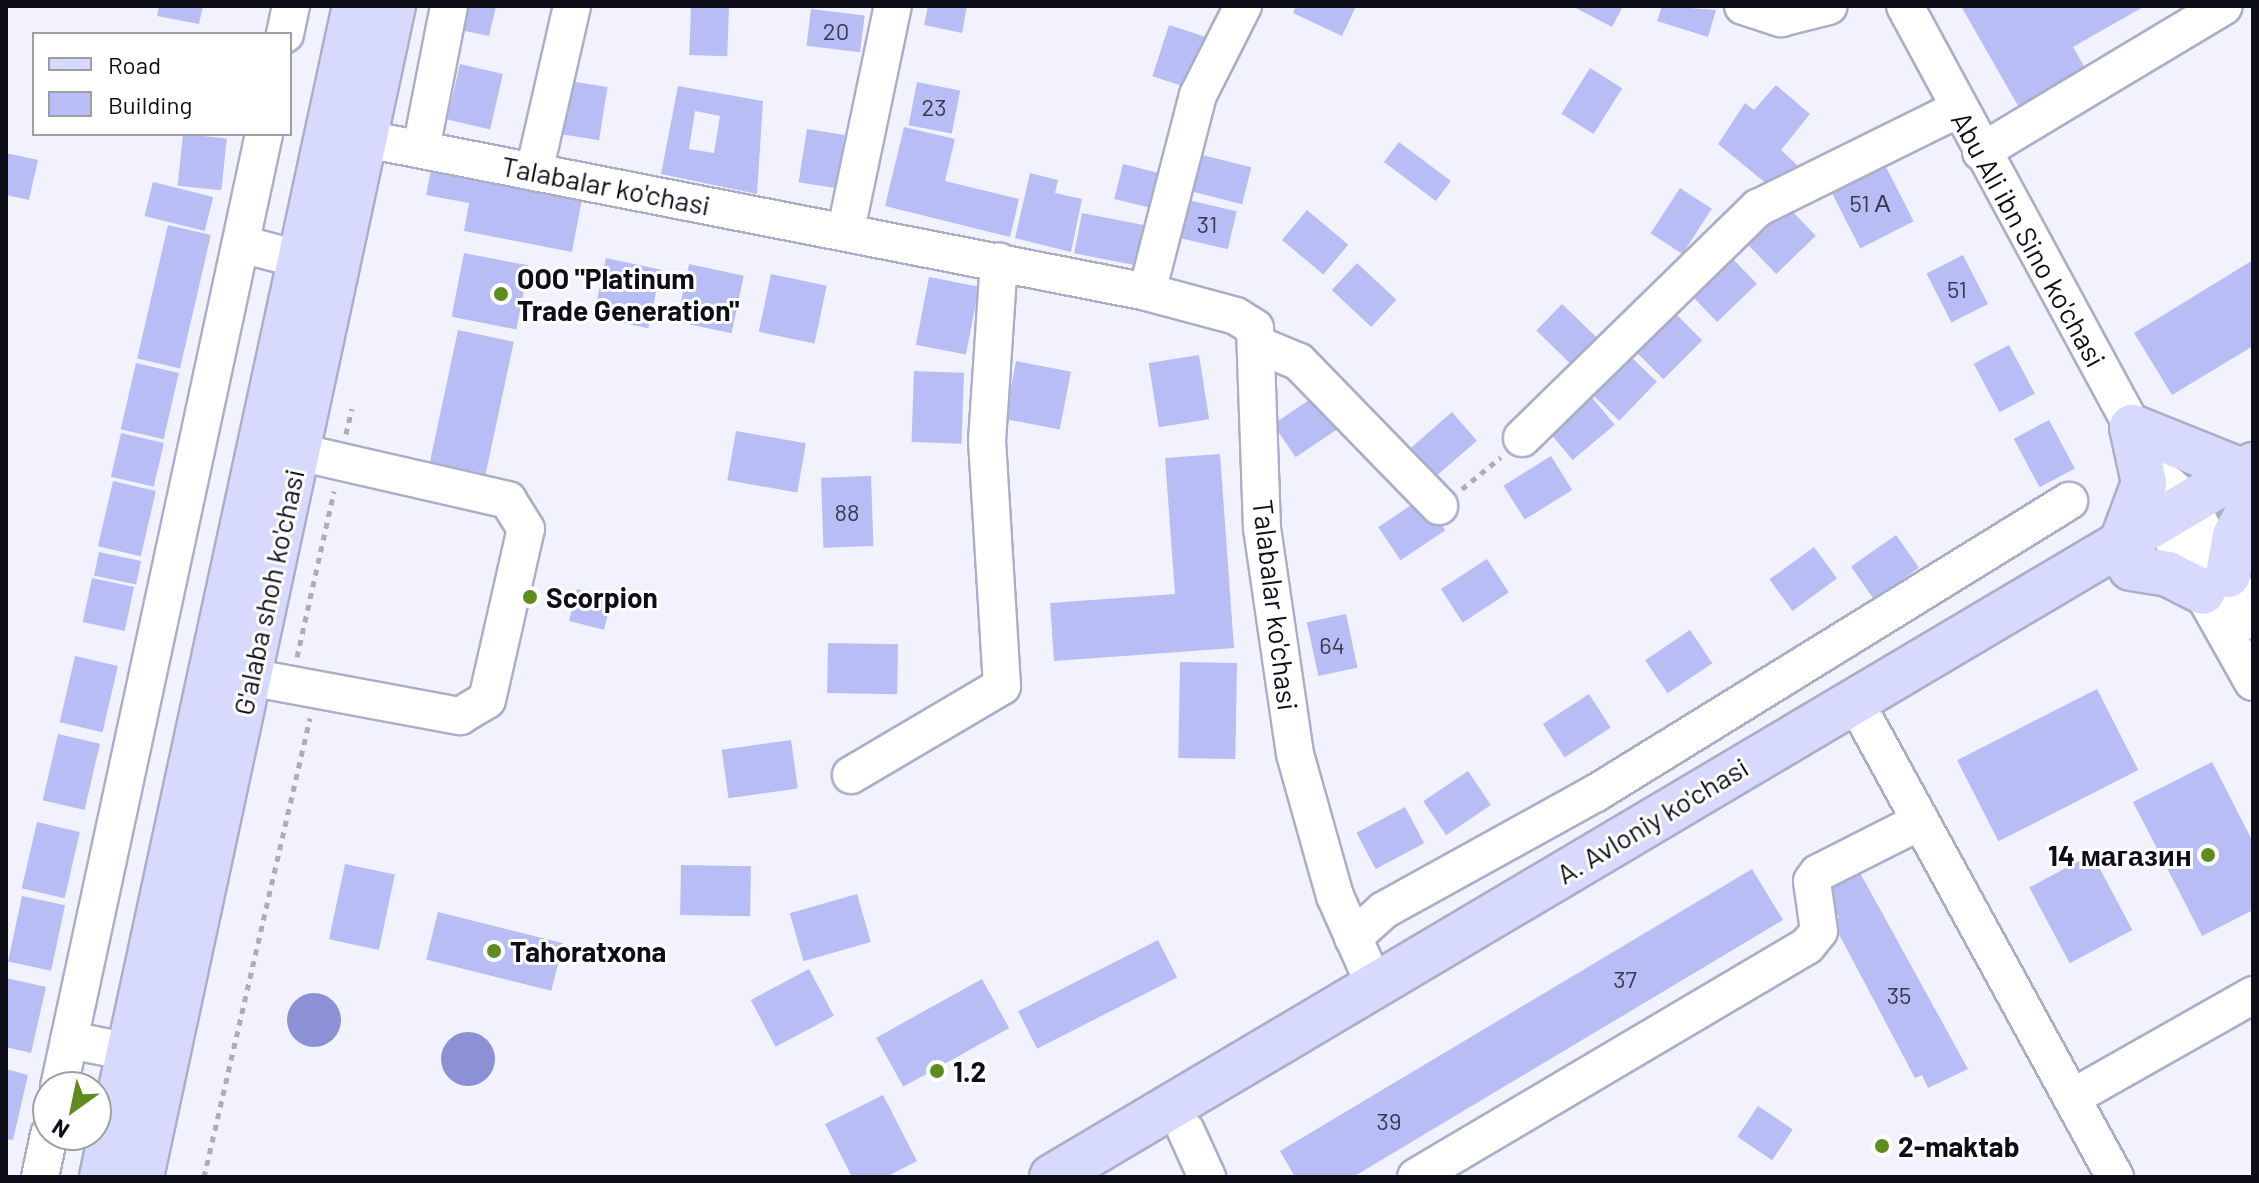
<!DOCTYPE html>
<html>
<head>
<meta charset="utf-8">
<style>
	body { margin:0 }
	#map { position:relative; width:2259px; height:1183px; overflow:hidden; background:#f1f2fd; font-family:Barlow,sans-serif }
	div>[style] { position:absolute }
	[style*='--x'] { left:calc(var(--x)*1px); top:calc(var(--y)*1px); width:calc(var(--w)*1px); rotate:calc(var(--a)*1deg) }
	.water>* { inset:0; background:#8c91d5 }
	.round { border-radius:50% }
	.building>* { inset:0; background:#b8bdf6; transform-origin:0 0 }
	.path>* { height:5px; margin-top:-2.5px; transform-origin:0; background:repeating-linear-gradient(90deg,#acadb8 0 6px,transparent 0 12px) }
	.roads { filter:drop-shadow(2px 0 #abaec7) drop-shadow(-2px 0 #abaec7) drop-shadow(0 2px #abaec7) drop-shadow(0 -2px #abaec7) }
	.minor>* { height:36px; margin:-18px; padding:0 18px; transform-origin:18px; border-radius:18px; background:#fff }
	.major>* { height:44px; margin:-22px; padding:0 22px; transform-origin:22px; border-radius:22px; background:#d7dafd }
	.dots>* { width:22px; height:22px; translate:-50% -50%; box-sizing:border-box; border:4px solid #fff; border-radius:50% }
	span { translate:-50% -50%; white-space:nowrap; text-align:center; line-height:1.15; -webkit-text-stroke:6px #fff; paint-order:stroke }
	.number-label { font-size:24px; color:#383a4f }
	.number-label span { -webkit-text-stroke-width:0 }
	.street-label { font-size:28px; color:#0d0e17 }
	.poi-label { font-size:28px; color:#0d0e17; font-weight:700 }
	.left { translate:0 -50%; text-align:left }
	.right { translate:-100% -50%; text-align:right }
	.frame { position:absolute; inset:0; border:8px solid #0d0e17; pointer-events:none }
	.legend { position:absolute; left:32px; top:32px; width:260px; height:104px; box-sizing:border-box; background:#fff; border:2px solid #9e9fa2; margin:0; padding:10px 14px; list-style:none; font-size:24px; color:#0d0e17 }
	.legend li { display:flex; align-items:center; gap:16px; height:40px }
	.legend b { width:40px; border:2px solid #9e9fa2 }
	.north { position:absolute; left:32px; top:1071px; width:80px; height:80px; box-sizing:border-box; background:#fff; border:2px solid #9e9fa2; border-radius:50%; rotate:213deg; font-size:22px; font-weight:700; line-height:32px; text-align:center; color:#0d0e17 }
	.north::after { content:''; display:block; margin:auto; width:28px; height:36px; background:#5f8c1e; clip-path:polygon(50% 0,100% 100%,50% 72%,0 100%) }
</style>
</head>
<body>
<div id="map">
	<div class="water">
		<i class="round" style="left:287px;top:993px;width:54px;height:54px"></i>
		<i class="round" style="left:441px;top:1032px;width:54px;height:54px"></i>
	</div>
	<div class="building">
		<i style="clip-path:polygon(159px 6px,203px 6px,199px 24px,157px 16px)"></i>
		<i style="clip-path:polygon(466px 6px,496px 6px,489px 36px,461px 30px)"></i>
		<i style="left:691px;top:6px;width:38px;height:49px;rotate:2deg"></i>
		<i style="clip-path:polygon(928px 6px,967px 6px,962px 33px,924px 25px)"></i>
		<i style="clip-path:polygon(1296px 6px,1356px 6px,1342px 36px,1293px 13px)"></i>
		<i style="clip-path:polygon(1572px 6px,1623px 6px,1612px 27px)"></i>
		<i style="clip-path:polygon(1662px 6px,1716px 10px,1708px 37px,1657px 21px)"></i>
		<i style="clip-path:polygon(1961px 6px,2145px 6px,2073px 47px,2088px 73px,2021px 111px)"></i>
		<i style="left:811px;top:9px;width:54px;height:37px;rotate:7deg"></i>
		<i style="left:1169px;top:25px;width:38px;height:54px;rotate:18deg"></i>
		<i style="left:460px;top:64px;width:44px;height:57px;rotate:13deg"></i>
		<i style="left:1590px;top:68px;width:38px;height:54px;rotate:32deg"></i>
		<i style="left:570px;top:81px;width:38px;height:54px;rotate:9deg"></i>
		<i style="left:917px;top:82px;width:44px;height:44px;rotate:11deg"></i>
		<i style="clip-path:polygon(1776px 85px,1810px 114px,1781px 150px,1797px 165px,1773px 189px,1718px 144px,1745px 103px,1754px 110px)"></i>
		<i style="clip-path:polygon(evenodd,678px 86px,763px 101px,757px 194px,661px 174px,678px 86px,695px 111px,720px 116px,714px 153px,689px 149px,695px 111px)"></i>
		<i style="clip-path:polygon(904px 127px,955px 139px,945px 181px,1019px 199px,1010px 237px,885px 206px)"></i>
		<i style="left:807px;top:129px;width:38px;height:54px;rotate:9deg"></i>
		<i style="left:183px;top:134px;width:44px;height:52px;rotate:6deg"></i>
		<i style="left:1399px;top:142px;width:65px;height:25px;rotate:37deg"></i>
		<i style="clip-path:polygon(6px 153px,38px 160px,29px 200px,6px 195px)"></i>
		<i style="left:1198px;top:154px;width:55px;height:38px;rotate:14deg"></i>
		<i style="left:1881px;top:157px;width:72px;height:60px;rotate:63deg"></i>
		<i style="left:1123px;top:164px;width:41px;height:36px;rotate:14deg"></i>
		<i style="clip-path:polygon(431px 170px,582px 199px,572px 252px,464px 231px,469px 203px,426px 195px)"></i>
		<i style="clip-path:polygon(1030px 173px,1058px 180px,1055px 193px,1082px 199px,1071px 252px,1015px 238px)"></i>
		<i style="left:153px;top:182px;width:62px;height:35px;rotate:14deg"></i>
		<i style="left:1680px;top:188px;width:38px;height:54px;rotate:33deg"></i>
		<i style="left:1184px;top:199px;width:54px;height:39px;rotate:13deg"></i>
		<i style="left:1788px;top:207px;width:40px;height:55px;rotate:46deg"></i>
		<i style="left:1307px;top:210px;width:54px;height:39px;rotate:40deg"></i>
		<i style="left:1082px;top:213px;width:65px;height:41px;rotate:11deg"></i>
		<i style="left:168px;top:225px;width:44px;height:137px;rotate:13deg"></i>
		<i style="left:464px;top:253px;width:66px;height:65px;rotate:11deg"></i>
		<i style="left:1729px;top:255px;width:40px;height:55px;rotate:46deg"></i>
		<i style="left:1963px;top:255px;width:55px;height:41px;rotate:63deg"></i>
		<i style="left:606px;top:258px;width:56px;height:60px;rotate:12deg"></i>
		<i style="clip-path:polygon(2253px 260px,2253px 346px,2172px 395px,2134px 333px)"></i>
		<i style="left:1357px;top:263px;width:54px;height:37px;rotate:43deg"></i>
		<i style="left:689px;top:264px;width:56px;height:59px;rotate:12deg"></i>
		<i style="left:771px;top:274px;width:57px;height:59px;rotate:12deg"></i>
		<i style="left:929px;top:277px;width:51px;height:69px;rotate:11deg"></i>
		<i style="left:1562px;top:304px;width:54px;height:37px;rotate:44deg"></i>
		<i style="left:1674px;top:312px;width:40px;height:55px;rotate:45deg"></i>
		<i style="left:458px;top:330px;width:57px;height:135px;rotate:12deg"></i>
		<i style="left:2009px;top:345px;width:55px;height:40px;rotate:62deg"></i>
		<i style="left:1628px;top:354px;width:40px;height:54px;rotate:44deg"></i>
		<i style="left:1199px;top:355px;width:65px;height:51px;rotate:81deg"></i>
		<i style="left:1016px;top:361px;width:56px;height:59px;rotate:11deg"></i>
		<i style="left:136px;top:363px;width:44px;height:68px;rotate:13deg"></i>
		<i style="left:914px;top:371px;width:50px;height:71px;rotate:2deg"></i>
		<i style="left:1318px;top:394px;width:40px;height:54px;rotate:56deg"></i>
		<i style="left:1589px;top:394px;width:40px;height:55px;rotate:50deg"></i>
		<i style="left:1452px;top:412px;width:38px;height:54px;rotate:49deg"></i>
		<i style="left:2049px;top:420px;width:55px;height:40px;rotate:62deg"></i>
		<i style="left:736px;top:431px;width:71px;height:50px;rotate:10deg"></i>
		<i style="left:121px;top:433px;width:44px;height:45px;rotate:13deg"></i>
		<i style="clip-path:polygon(1220px 454px,1234px 648px,1054px 661px,1050px 603px,1175px 594px,1165px 458px)"></i>
		<i style="left:1551px;top:456px;width:40px;height:56px;rotate:58deg"></i>
		<i style="left:871px;top:476px;width:70px;height:50px;rotate:88deg"></i>
		<i style="left:113px;top:481px;width:44px;height:67px;rotate:13deg"></i>
		<i style="left:1423px;top:497px;width:40px;height:54px;rotate:56deg"></i>
		<i style="left:1896px;top:535px;width:40px;height:55px;rotate:55deg"></i>
		<i style="left:1814px;top:547px;width:39px;height:55px;rotate:54deg"></i>
		<i style="left:99px;top:552px;width:43px;height:24px;rotate:12deg"></i>
		<i style="left:1487px;top:559px;width:40px;height:55px;rotate:57deg"></i>
		<i style="left:92px;top:578px;width:43px;height:45px;rotate:12deg"></i>
		<i style="left:577px;top:589px;width:36px;height:33px;rotate:14deg"></i>
		<i style="left:1346px;top:614px;width:55px;height:40px;rotate:78deg"></i>
		<i style="left:1690px;top:630px;width:40px;height:54px;rotate:56deg"></i>
		<i style="left:828px;top:643px;width:70px;height:50px;rotate:1deg"></i>
		<i style="left:75px;top:656px;width:44px;height:68px;rotate:13deg"></i>
		<i style="left:1180px;top:662px;width:57px;height:96px;rotate:1deg"></i>
		<i style="left:2097px;top:689px;width:91px;height:157px;rotate:63deg"></i>
		<i style="left:1589px;top:694px;width:40px;height:55px;rotate:57deg"></i>
		<i style="left:58px;top:734px;width:43px;height:68px;rotate:13deg"></i>
		<i style="left:791px;top:740px;width:49px;height:70px;rotate:82deg"></i>
		<i style="clip-path:polygon(2212px 762px,2253px 842px,2253px 910px,2202px 936px,2133px 802px)"></i>
		<i style="left:1468px;top:771px;width:41px;height:54px;rotate:56deg"></i>
		<i style="left:1405px;top:807px;width:41px;height:55px;rotate:62deg"></i>
		<i style="left:37px;top:822px;width:44px;height:68px;rotate:13deg"></i>
		<i style="left:2092px;top:854px;width:86px;height:71px;rotate:62deg"></i>
		<i style="left:345px;top:864px;width:51px;height:77px;rotate:12deg"></i>
		<i style="left:681px;top:865px;width:70px;height:50px;rotate:1deg"></i>
		<i style="clip-path:polygon(1752px 869px,1783px 920px,1353px 1177px,1295px 1177px,1280px 1151px)"></i>
		<i style="clip-path:polygon(1859px 871px,1968px 1069px,1928px 1088px,1922px 1075px,1915px 1078px,1832px 921px,1839px 918px,1825px 889px)"></i>
		<i style="left:857px;top:894px;width:50px;height:70px;rotate:74deg"></i>
		<i style="left:22px;top:896px;width:44px;height:67px;rotate:12deg"></i>
		<i style="left:438px;top:912px;width:129px;height:49px;rotate:14deg"></i>
		<i style="left:1158px;top:940px;width:42px;height:157px;rotate:63deg"></i>
		<i style="left:809px;top:969px;width:53px;height:66px;rotate:62deg"></i>
		<i style="clip-path:polygon(6px 978px,46px 987px,31px 1053px,6px 1047px)"></i>
		<i style="left:982px;top:979px;width:56px;height:121px;rotate:61deg"></i>
		<i style="clip-path:polygon(6px 1069px,28px 1075px,13px 1140px,6px 1139px)"></i>
		<i style="clip-path:polygon(883px 1095px,917px 1161px,886px 1177px,852px 1177px,825px 1124px)"></i>
		<i style="left:1758px;top:1106px;width:42px;height:37px;rotate:34deg"></i>
	</div>
	<div class="path">
		<i style="--x:346;--y:434;--w:26;--a:-77"></i>
		<i style="--x:1462;--y:489;--w:50;--a:-39.4"></i>
		<i style="--x:297;--y:657;--w:170;--a:-77.4"></i>
		<i style="--x:204;--y:1177;--w:471;--a:-77"></i>
	</div>
	<div class="roads">
		<div class="minor">
			<i style="--x:1743;--y:6;--w:40;--a:18"></i>
			<i style="--x:1781;--y:18;--w:49;--a:-14"></i>
			<i style="--x:1905;--y:6;--w:497;--a:61.6"></i>
			<i style="--x:2141;--y:443;--w:32;--a:66"></i>
			<i style="--x:2154;--y:472;--w:48;--a:81.5"></i>
			<i style="--x:2161;--y:519;--w:187;--a:60.6"></i>
			<i style="--x:285;--y:34;--w:29;--a:-78"></i>
			<i style="--x:366;--y:139;--w:796;--a:11.08"></i>
			<i style="--x:1147;--y:292;--w:92;--a:15.1"></i>
			<i style="--x:1236;--y:316;--w:22;--a:32"></i>
			<i style="--x:1255;--y:328;--w:200;--a:88"></i>
			<i style="--x:1262;--y:528;--w:228;--a:81.7"></i>
			<i style="--x:1295;--y:754;--w:148;--a:74.3"></i>
			<i style="--x:1335;--y:896;--w:96;--a:66.1"></i>
			<i style="--x:421;--y:149;--w:146;--a:-78.9"></i>
			<i style="--x:1981;--y:152;--w:283;--a:-31"></i>
			<i style="--x:534;--y:172;--w:170;--a:-77.1"></i>
			<i style="--x:846;--y:230;--w:229;--a:-78.2"></i>
			<i style="--x:241;--y:244;--w:63;--a:14.7"></i>
			<i style="--x:1147;--y:292;--w:203;--a:-75.5"></i>
			<i style="--x:1198;--y:95;--w:100;--a:-63.2"></i>
			<i style="--x:1261;--y:346;--w:41;--a:22.8"></i>
			<i style="--x:1299;--y:362;--w:201;--a:45.8"></i>
			<i style="--x:1522;--y:438;--w:330;--a:-44.3"></i>
			<i style="--x:1758;--y:208;--w:223;--a:-26.3"></i>
			<i style="--x:2168;--y:484;--w:28;--a:42"></i>
			<i style="--x:2189;--y:503;--w:134;--a:61.5"></i>
			<i style="--x:249;--y:677;--w:215;--a:10.5"></i>
			<i style="--x:460;--y:716;--w:31;--a:-31"></i>
			<i style="--x:487;--y:700;--w:175;--a:-77.2"></i>
			<i style="--x:526;--y:529;--w:34;--a:-122"></i>
			<i style="--x:508;--y:500;--w:215;--a:-167.1"></i>
			<i style="--x:1868;--y:725;--w:515;--a:61.35"></i>
			<i style="--x:851;--y:775;--w:175;--a:-30.5"></i>
			<i style="--x:1002;--y:686;--w:245;--a:-93.5"></i>
			<i style="--x:987;--y:441;--w:180;--a:-86.2"></i>
			<i style="--x:1353;--y:938;--w:42;--a:-42.1"></i>
			<i style="--x:1384;--y:910;--w:242;--a:-28.9"></i>
			<i style="--x:1596;--y:793;--w:556;--a:-31.69"></i>
			<i style="--x:69;--y:1040;--w:62;--a:11.1"></i>
			<i style="--x:59;--y:1087;--w:975;--a:-77.86"></i>
			<i style="--x:2073;--y:1097;--w:207;--a:-29.5"></i>
			<i style="--x:1186;--y:1131;--w:51;--a:65.5"></i>
			<i style="--x:40;--y:1177;--w:43;--a:-77.9"></i>
			<i style="--x:1416;--y:1177;--w:454;--a:-30.6"></i>
			<i style="--x:1807;--y:946;--w:19;--a:-51"></i>
			<i style="--x:1819;--y:931;--w:50;--a:-98"></i>
			<i style="--x:1812;--y:881;--w:10;--a:-53"></i>
			<i style="--x:1818;--y:873;--w:115;--a:-26.8"></i>
		</div>
		<div class="major">
			<i style="--x:2122;--y:542;--w:63;--a:-69.6"></i>
			<i style="--x:2144;--y:483;--w:57;--a:-102.1"></i>
			<i style="--x:2132;--y:427;--w:118;--a:21.8"></i>
			<i style="--x:2131;--y:568;--w:37;--a:9"></i>
			<i style="--x:2168;--y:574;--w:39;--a:27"></i>
			<i style="--x:2228;--y:575;--w:40;--a:-80"></i>
			<i style="--x:2235;--y:536;--w:38;--a:-62"></i>
			<i style="--x:102;--y:1177;--w:1198;--a:-77.81"></i>
			<i style="--x:141;--y:1177;--w:1198;--a:-77.86"></i>
			<i style="--x:1052;--y:1177;--w:1396;--a:-30.66"></i>
		</div>
	</div>
	<div class="dots">
		<i style="left:501px;top:294px;background:#5f8c1e"></i>
		<i style="left:530px;top:597px;background:#5f8c1e"></i>
		<i style="left:2208px;top:855px;background:#5f8c1e"></i>
		<i style="left:494px;top:951px;background:#5f8c1e"></i>
		<i style="left:937px;top:1071px;background:#5f8c1e"></i>
		<i style="left:1882px;top:1146px;background:#5f8c1e"></i>
	</div>
	<div class="number-label">
		<span style="left:836px;top:31px">20</span>
		<span style="left:934px;top:107px">23</span>
		<span style="left:1870px;top:203px">51 А</span>
		<span style="left:1207px;top:224px">31</span>
		<span style="left:1957px;top:289px">51</span>
		<span style="left:847px;top:512px">88</span>
		<span style="left:1332px;top:645px">64</span>
		<span style="left:1625px;top:979px">37</span>
		<span style="left:1899px;top:995px">35</span>
		<span style="left:1389px;top:1121px">39</span>
	</div>
	<div class="street-label">
		<span style="left:606px;top:185px;rotate:11deg">Talabalar ko'chasi</span>
		<span style="left:2029px;top:239px;rotate:61deg">Abu Ali ibn Sino ko'chasi</span>
		<span style="left:268px;top:592px;rotate:-78deg">G'alaba shoh ko'chasi</span>
		<span style="left:1276px;top:605px;rotate:83deg">Talabalar ko'chasi</span>
		<span style="left:1652px;top:820px;rotate:-31deg">A. Avloniy ko'chasi</span>
	</div>
	<div class="poi-label">
		<span class="left" style="left:517px;top:294px">OOO "Platinum<br>Trade Generation"</span>
		<span class="left" style="left:546px;top:597px">Scorpion</span>
		<span class="right" style="left:2192px;top:855px">14 магазин</span>
		<span class="left" style="left:510px;top:951px">Tahoratxona</span>
		<span class="left" style="left:953px;top:1071px">1.2</span>
		<span class="left" style="left:1898px;top:1146px">2-maktab</span>
	</div>
	<div class="frame"></div>
	<ul class="legend">
	<li><b style="height:10px;background:#d7dafd"></b>Road</li>
	<li><b style="height:22px;background:#b8bdf6"></b>Building</li>
	</ul>
	<div class="north">N</div>
</div>
</body>
</html>
